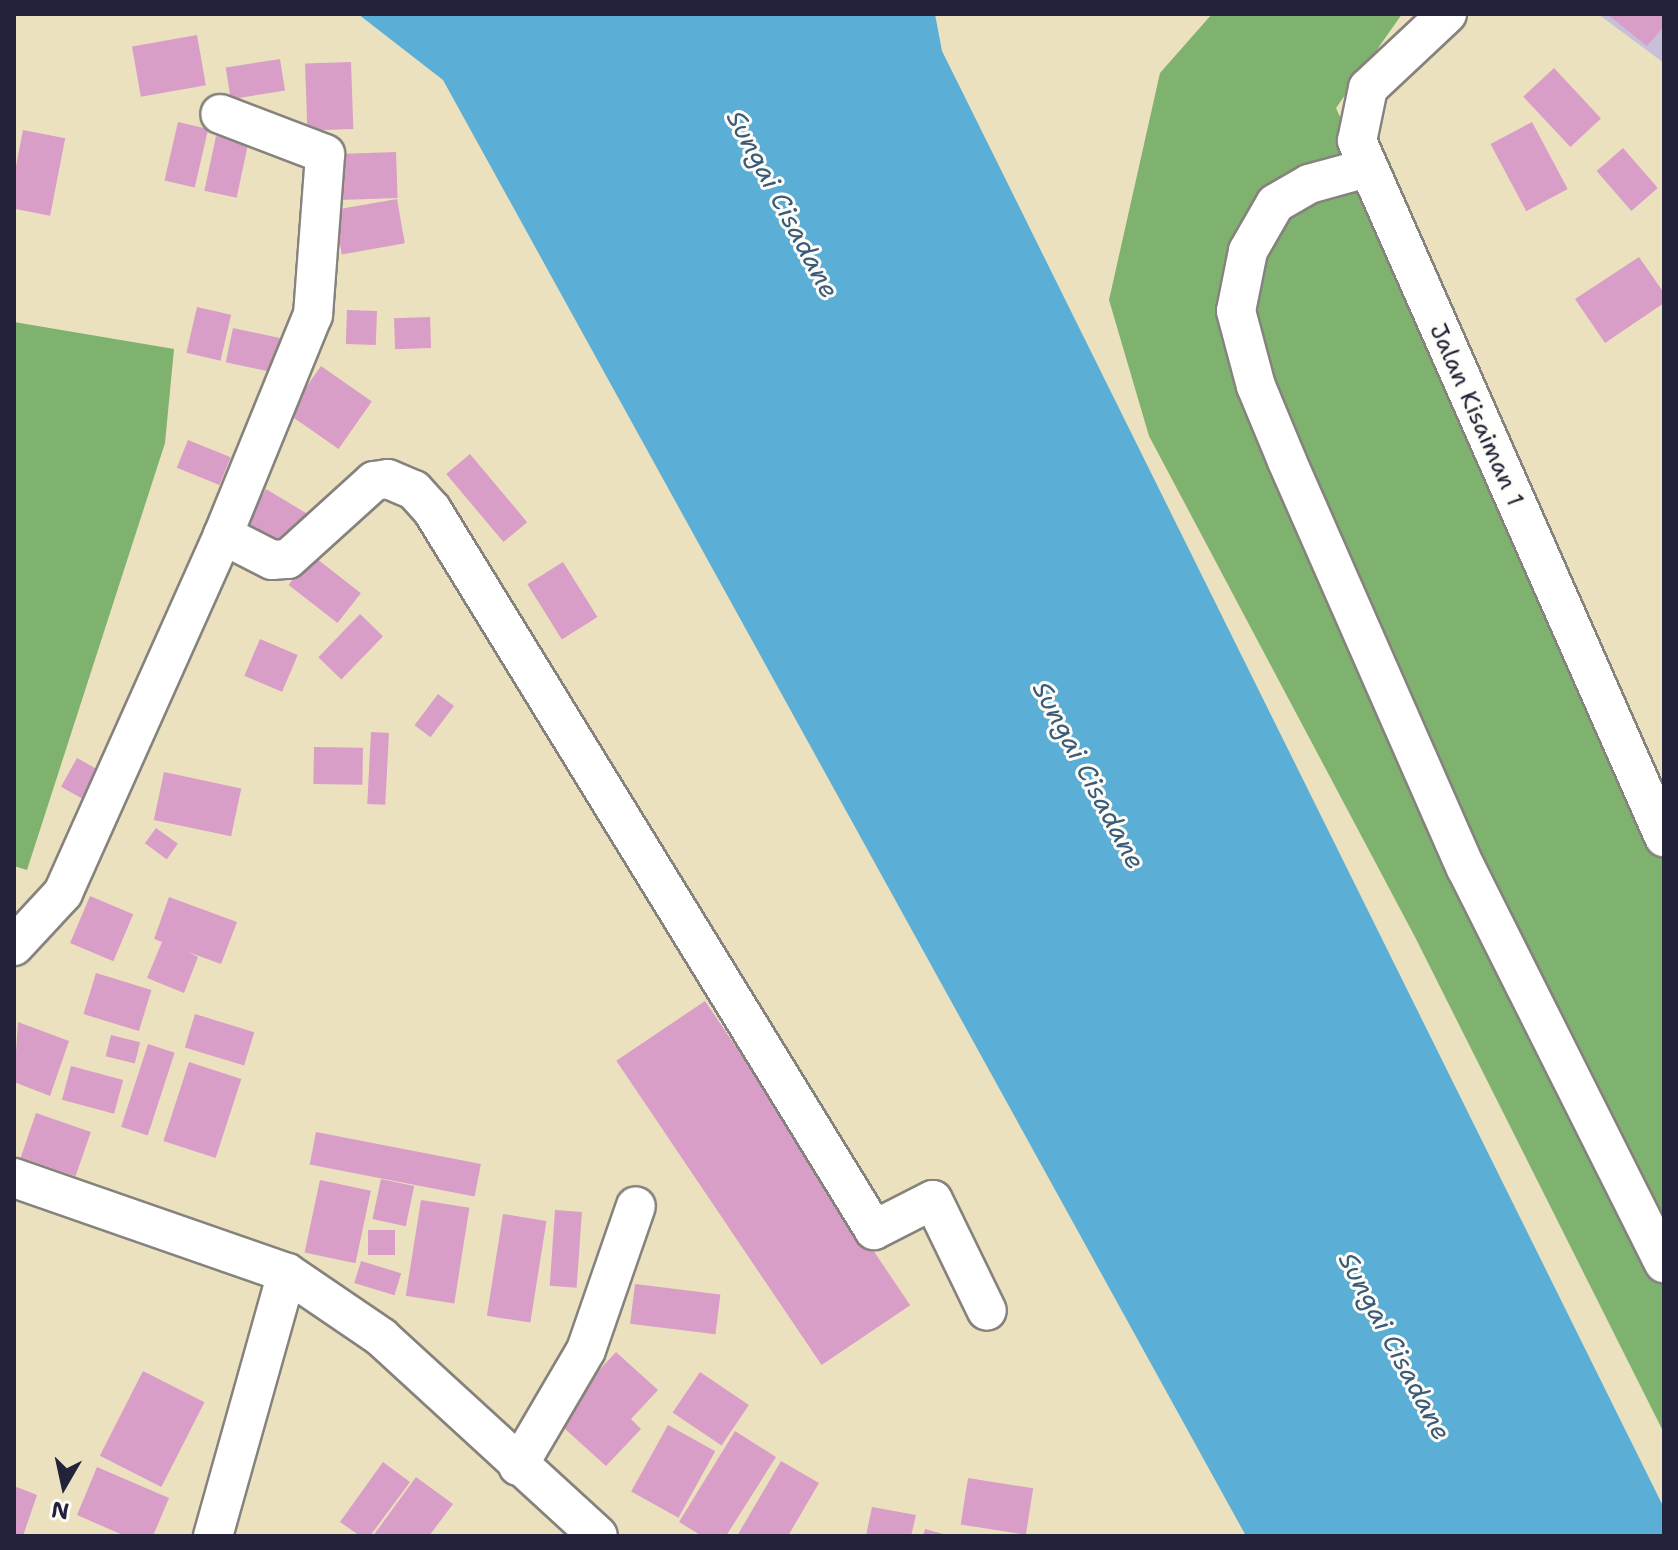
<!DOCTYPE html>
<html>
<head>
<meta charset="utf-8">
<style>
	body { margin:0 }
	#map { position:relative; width:1678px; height:1550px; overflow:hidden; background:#ebe1bf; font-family:"Shantell Sans",sans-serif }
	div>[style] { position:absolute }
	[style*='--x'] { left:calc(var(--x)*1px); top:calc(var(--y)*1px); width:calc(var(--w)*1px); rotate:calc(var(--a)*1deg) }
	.industrial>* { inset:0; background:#c8bfd8 }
	.forest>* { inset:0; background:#7eb26e }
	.water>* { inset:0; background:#5baed6 }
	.building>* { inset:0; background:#d89ec7; transform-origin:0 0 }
	.roads { filter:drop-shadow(2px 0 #86827d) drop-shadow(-2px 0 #86827d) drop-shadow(0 2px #86827d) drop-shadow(0 -2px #86827d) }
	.street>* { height:38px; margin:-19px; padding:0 19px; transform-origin:19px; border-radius:19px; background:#fff }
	span { translate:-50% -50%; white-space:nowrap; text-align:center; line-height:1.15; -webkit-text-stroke:6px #fdfcf7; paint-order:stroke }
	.street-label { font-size:24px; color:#22223b }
	.water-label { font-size:26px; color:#395a79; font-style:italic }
	.frame { position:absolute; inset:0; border:16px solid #22223b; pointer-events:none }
	.north { position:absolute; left:24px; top:1446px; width:80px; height:80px; -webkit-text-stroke:6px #fdfcf7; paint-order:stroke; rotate:189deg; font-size:22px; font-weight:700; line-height:32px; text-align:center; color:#22223b }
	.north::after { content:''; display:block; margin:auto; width:28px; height:36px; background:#22223b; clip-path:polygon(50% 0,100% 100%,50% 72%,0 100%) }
</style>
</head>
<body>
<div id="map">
	<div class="industrial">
		<i style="clip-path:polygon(1598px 14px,1664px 14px,1664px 63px)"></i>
	</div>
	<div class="forest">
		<i style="clip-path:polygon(1212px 14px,1402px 14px,1336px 108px,1664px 831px,1664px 1433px,1415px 937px,1149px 436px,1109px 300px,1160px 73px)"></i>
		<i style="clip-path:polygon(14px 322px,174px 349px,165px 443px,27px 870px,14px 866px)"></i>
	</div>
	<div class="water">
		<i style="clip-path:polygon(358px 14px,935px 14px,942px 51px,1664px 1508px,1664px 1536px,1246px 1536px,443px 80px)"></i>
	</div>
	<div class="building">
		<i style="clip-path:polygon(1607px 14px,1664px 14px,1664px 26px,1647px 46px)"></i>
		<i style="left:197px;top:35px;width:51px;height:66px;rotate:80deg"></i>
		<i style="left:280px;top:59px;width:32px;height:55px;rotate:81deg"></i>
		<i style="left:351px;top:62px;width:67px;height:46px;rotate:88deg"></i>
		<i style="left:1554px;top:68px;width:69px;height:42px;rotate:47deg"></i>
		<i style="left:178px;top:122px;width:31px;height:60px;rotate:13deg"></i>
		<i style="left:1532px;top:122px;width:76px;height:47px;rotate:62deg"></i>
		<i style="left:23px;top:130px;width:43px;height:79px;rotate:11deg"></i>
		<i style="left:216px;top:136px;width:33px;height:56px;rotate:12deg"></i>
		<i style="left:1623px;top:148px;width:53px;height:35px;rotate:49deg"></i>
		<i style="left:396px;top:152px;width:46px;height:65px;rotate:88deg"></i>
		<i style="left:397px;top:199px;width:45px;height:64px;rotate:80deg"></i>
		<i style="clip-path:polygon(1639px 257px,1664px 293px,1664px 303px,1605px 343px,1575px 299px)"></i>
		<i style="left:197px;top:307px;width:35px;height:47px;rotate:13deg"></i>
		<i style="left:347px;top:310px;width:30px;height:34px;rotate:2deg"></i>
		<i style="left:430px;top:317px;width:31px;height:36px;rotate:88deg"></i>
		<i style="left:233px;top:328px;width:48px;height:35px;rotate:12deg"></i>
		<i style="left:321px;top:366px;width:62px;height:58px;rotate:35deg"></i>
		<i style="left:188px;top:440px;width:46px;height:30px;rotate:22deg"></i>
		<i style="left:470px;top:454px;width:89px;height:31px;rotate:50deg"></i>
		<i style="left:266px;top:489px;width:52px;height:40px;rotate:31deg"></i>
		<i style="left:312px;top:555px;width:62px;height:38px;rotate:38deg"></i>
		<i style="left:563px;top:562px;width:65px;height:42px;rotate:58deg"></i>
		<i style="left:360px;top:614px;width:32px;height:60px;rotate:44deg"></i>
		<i style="left:260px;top:639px;width:41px;height:40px;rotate:23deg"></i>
		<i style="left:438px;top:694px;width:20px;height:39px;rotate:37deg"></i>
		<i style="left:371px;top:732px;width:18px;height:72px;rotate:3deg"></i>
		<i style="left:314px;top:747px;width:49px;height:37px;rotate:1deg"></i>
		<i style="left:77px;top:758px;width:41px;height:33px;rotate:29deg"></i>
		<i style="left:164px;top:772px;width:79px;height:49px;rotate:12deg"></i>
		<i style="left:156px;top:828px;width:27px;height:19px;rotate:36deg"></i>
		<i style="left:90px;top:896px;width:47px;height:51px;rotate:23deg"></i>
		<i style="clip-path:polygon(169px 897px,237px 922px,221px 964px,188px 952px,198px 957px,184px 993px,147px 978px,162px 942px,154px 939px)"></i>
		<i style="left:96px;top:973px;width:58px;height:43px;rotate:17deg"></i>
		<i style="left:705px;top:1001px;width:367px;height:107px;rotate:56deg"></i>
		<i style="left:195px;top:1014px;width:62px;height:35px;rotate:17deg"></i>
		<i style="clip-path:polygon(18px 1022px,69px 1041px,50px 1096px,14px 1082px)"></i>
		<i style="left:111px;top:1035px;width:30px;height:22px;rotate:14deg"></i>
		<i style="left:148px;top:1044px;width:28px;height:87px;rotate:18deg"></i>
		<i style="left:189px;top:1062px;width:55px;height:83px;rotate:18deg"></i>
		<i style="left:71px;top:1066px;width:54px;height:35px;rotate:15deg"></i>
		<i style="left:36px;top:1113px;width:58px;height:47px;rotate:19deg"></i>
		<i style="left:316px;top:1132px;width:168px;height:33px;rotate:11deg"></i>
		<i style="left:381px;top:1179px;width:34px;height:41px;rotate:12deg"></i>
		<i style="left:320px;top:1180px;width:52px;height:74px;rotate:12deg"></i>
		<i style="left:421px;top:1200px;width:49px;height:97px;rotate:9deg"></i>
		<i style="left:555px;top:1210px;width:27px;height:76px;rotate:4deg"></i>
		<i style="left:503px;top:1214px;width:44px;height:103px;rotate:9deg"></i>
		<i style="left:368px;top:1230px;width:27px;height:25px"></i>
		<i style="left:361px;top:1261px;width:42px;height:23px;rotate:17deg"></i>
		<i style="left:635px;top:1284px;width:86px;height:40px;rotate:7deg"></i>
		<i style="clip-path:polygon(616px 1352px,658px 1390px,631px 1419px,641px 1429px,606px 1466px,554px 1419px)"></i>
		<i style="left:143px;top:1371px;width:69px;height:95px;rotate:27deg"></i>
		<i style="left:700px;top:1372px;width:59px;height:49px;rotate:34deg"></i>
		<i style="left:668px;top:1425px;width:54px;height:76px;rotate:29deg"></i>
		<i style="clip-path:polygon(735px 1431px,776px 1457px,726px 1536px,702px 1536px,679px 1522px)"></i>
		<i style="clip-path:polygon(781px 1461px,819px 1483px,788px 1536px,737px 1536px)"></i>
		<i style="clip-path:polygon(383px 1462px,410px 1482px,370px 1536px,360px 1536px,340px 1522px)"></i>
		<i style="clip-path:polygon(97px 1467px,169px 1498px,153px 1536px,125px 1536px,77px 1515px)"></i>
		<i style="clip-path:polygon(416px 1477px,453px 1504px,429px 1536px,373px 1536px)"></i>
		<i style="left:968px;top:1478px;width:66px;height:47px;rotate:9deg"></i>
		<i style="clip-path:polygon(14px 1486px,37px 1495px,23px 1536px,14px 1536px)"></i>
		<i style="clip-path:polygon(872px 1507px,916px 1515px,911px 1536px,866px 1536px)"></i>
		<i style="clip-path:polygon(925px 1529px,947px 1535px,947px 1536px,923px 1536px)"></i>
	</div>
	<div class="roads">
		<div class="street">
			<i style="--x:1447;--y:14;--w:108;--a:136.9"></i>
			<i style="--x:1368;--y:88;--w:54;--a:101.7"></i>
			<i style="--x:1357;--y:141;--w:761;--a:66.2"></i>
			<i style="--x:1367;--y:168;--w:60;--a:164.6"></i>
			<i style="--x:1309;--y:184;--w:39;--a:150"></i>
			<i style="--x:1275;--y:204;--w:54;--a:119.9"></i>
			<i style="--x:1248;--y:251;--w:61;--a:101.3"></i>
			<i style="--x:1236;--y:311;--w:78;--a:75.1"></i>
			<i style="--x:1256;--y:386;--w:81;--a:67.5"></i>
			<i style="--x:1287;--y:461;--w:445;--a:66.3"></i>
			<i style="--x:1466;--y:868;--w:442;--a:63.4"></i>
			<i style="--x:223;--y:535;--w:55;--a:27"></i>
			<i style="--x:272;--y:560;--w:16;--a:-4"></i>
			<i style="--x:288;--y:559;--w:116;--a:-42.2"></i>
			<i style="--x:374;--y:481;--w:14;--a:-8"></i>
			<i style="--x:388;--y:479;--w:28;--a:23"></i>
			<i style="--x:414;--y:490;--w:27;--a:48"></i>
			<i style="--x:432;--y:510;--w:845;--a:58.45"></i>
			<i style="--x:874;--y:1230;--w:66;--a:-27"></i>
			<i style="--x:933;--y:1200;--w:123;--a:64.1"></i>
			<i style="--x:14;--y:946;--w:72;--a:-47.2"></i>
			<i style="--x:63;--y:893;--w:392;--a:-65.9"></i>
			<i style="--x:223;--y:535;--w:238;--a:-67.8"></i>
			<i style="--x:313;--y:315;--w:161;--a:-85.7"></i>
			<i style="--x:325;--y:154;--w:112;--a:-159.1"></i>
			<i style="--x:14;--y:1178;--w:289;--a:19.2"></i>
			<i style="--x:287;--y:1273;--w:114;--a:34.2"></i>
			<i style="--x:381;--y:1337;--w:294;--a:42.5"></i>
			<i style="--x:518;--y:1466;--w:134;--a:-59.6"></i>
			<i style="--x:586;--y:1350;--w:152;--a:-70.9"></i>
			<i style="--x:213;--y:1536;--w:273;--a:-74.3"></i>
		</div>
	</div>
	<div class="street-label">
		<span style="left:1476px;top:415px;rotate:66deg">Jalan Kisaiman 1</span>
	</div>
	<div class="water-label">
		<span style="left:783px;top:204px;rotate:62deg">Sungai Cisadane</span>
		<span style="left:1089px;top:775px;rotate:62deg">Sungai Cisadane</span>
		<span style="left:1395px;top:1346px;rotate:62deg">Sungai Cisadane</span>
	</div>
	<div class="frame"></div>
	<div class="north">N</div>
</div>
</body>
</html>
